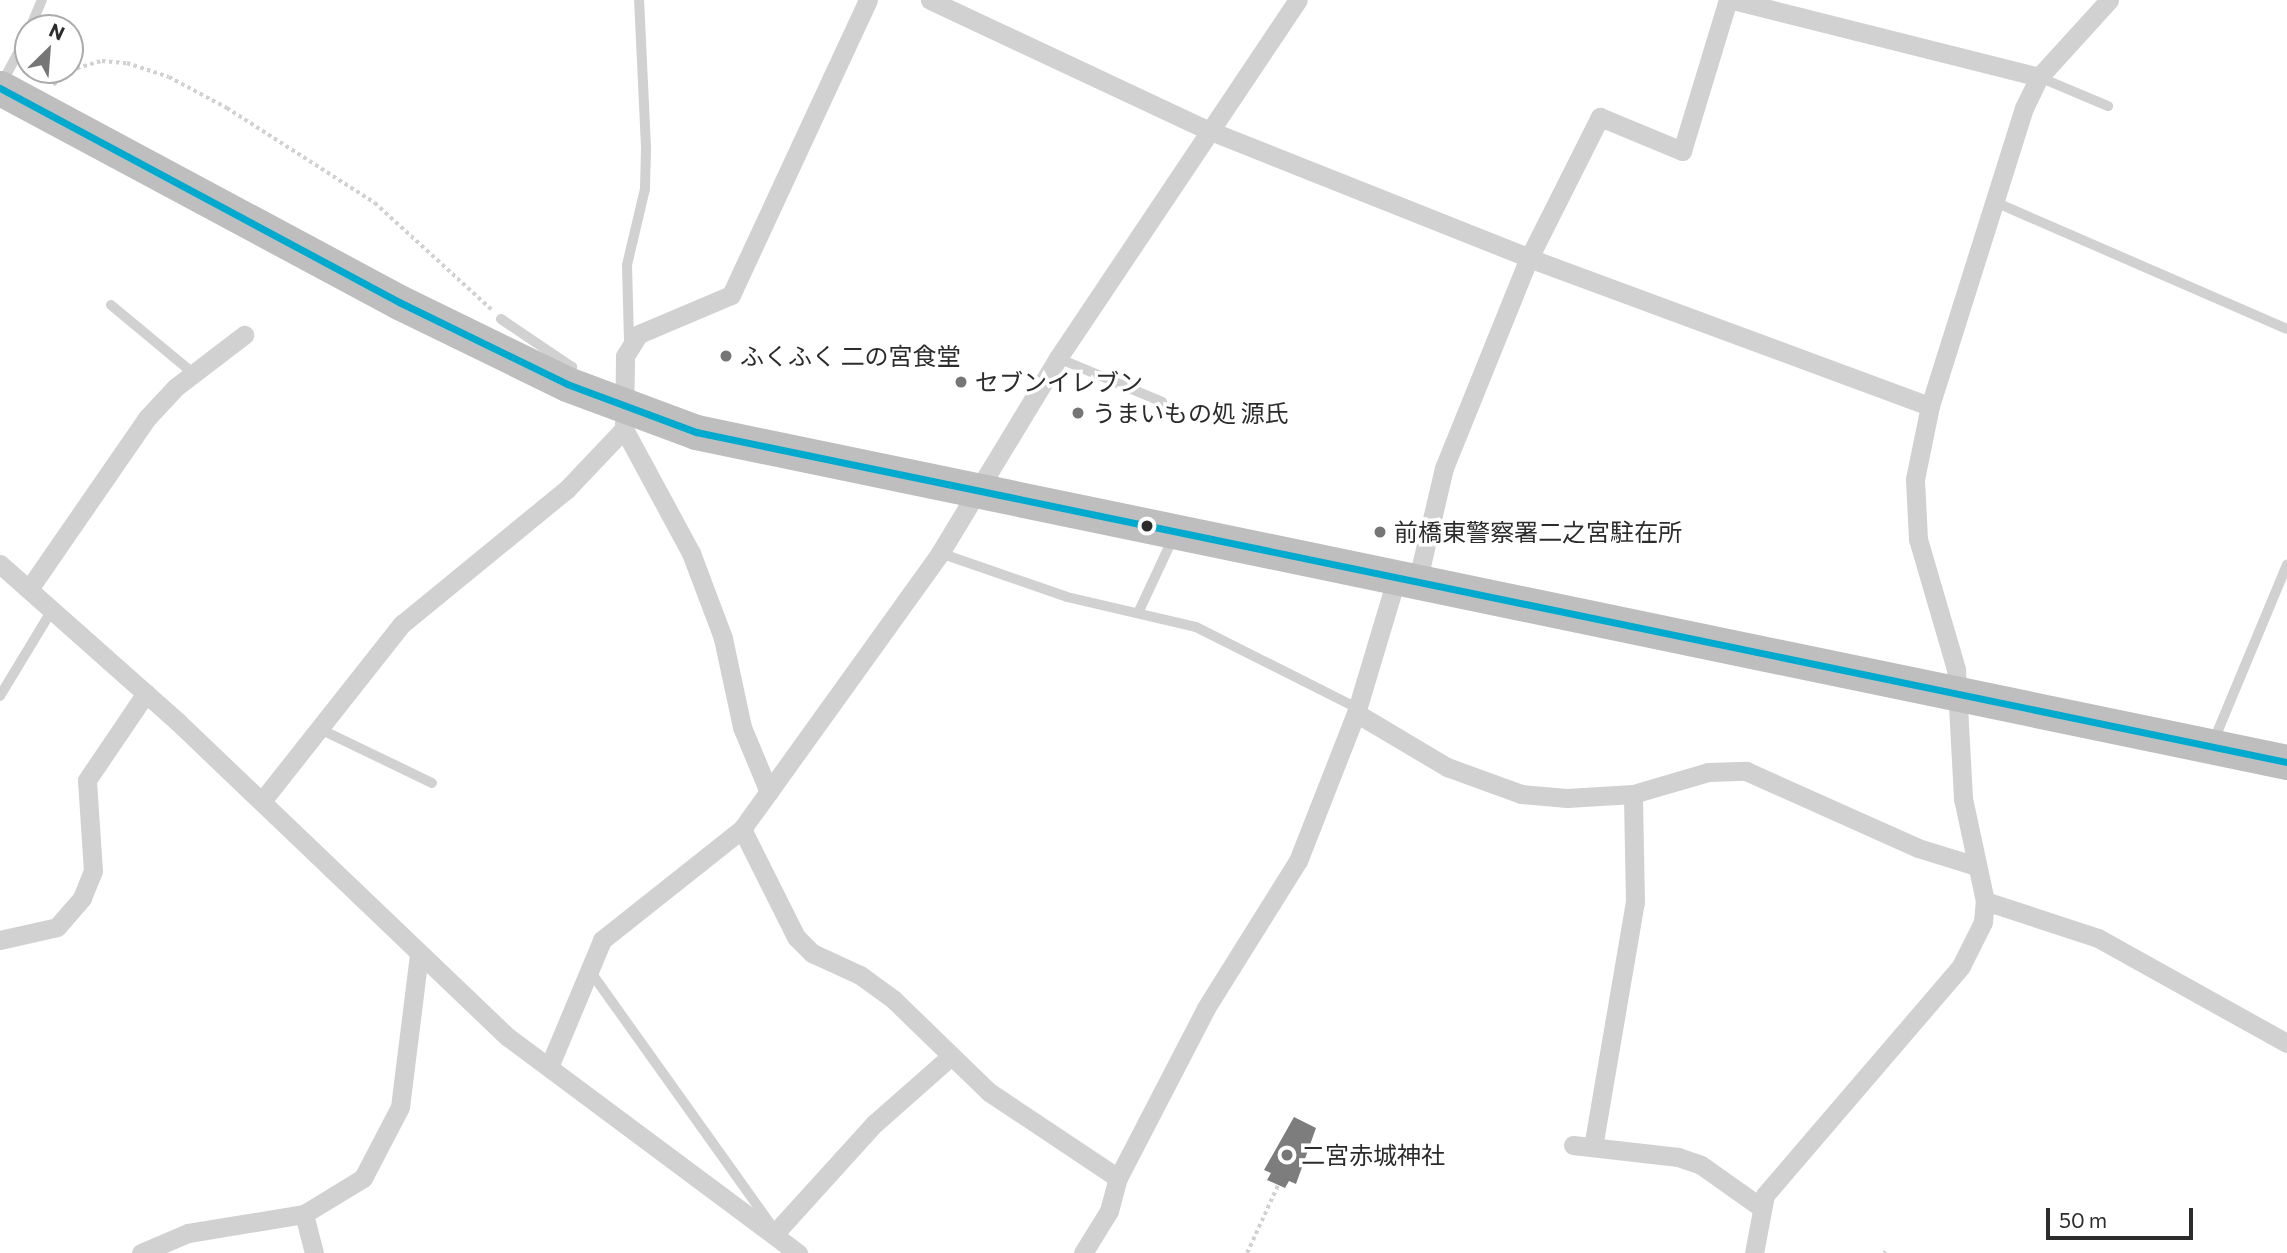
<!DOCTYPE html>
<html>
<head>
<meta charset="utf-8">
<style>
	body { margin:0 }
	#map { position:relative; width:2287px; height:1253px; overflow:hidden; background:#fff; font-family:Commissioner,"Noto Sans JP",sans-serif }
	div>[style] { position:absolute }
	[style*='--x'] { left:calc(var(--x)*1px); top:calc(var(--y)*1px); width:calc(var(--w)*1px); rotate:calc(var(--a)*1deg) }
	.building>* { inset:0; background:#7d7d7d }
	.path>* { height:3.5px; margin-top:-1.75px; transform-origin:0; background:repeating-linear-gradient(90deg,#d1d1d1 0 3.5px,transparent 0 7px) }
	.lane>* { height:10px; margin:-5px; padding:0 5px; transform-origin:5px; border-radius:5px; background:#d1d1d1 }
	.street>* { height:19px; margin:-9.5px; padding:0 9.5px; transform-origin:9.5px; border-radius:9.5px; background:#d1d1d1 }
	.highway>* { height:35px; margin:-17.5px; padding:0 17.5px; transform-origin:17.5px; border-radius:17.5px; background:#bebebe }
	.bus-1>* { height:7px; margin:-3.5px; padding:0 3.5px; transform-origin:3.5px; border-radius:3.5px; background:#00a9ce }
	.dots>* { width:19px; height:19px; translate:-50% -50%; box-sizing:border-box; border:4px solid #fff; border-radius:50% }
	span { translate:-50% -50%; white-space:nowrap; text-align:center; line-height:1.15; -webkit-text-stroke:7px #fff; paint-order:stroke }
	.poi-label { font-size:24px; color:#2c2c2c }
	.left { translate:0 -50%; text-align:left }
	.north { position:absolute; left:14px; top:14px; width:70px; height:70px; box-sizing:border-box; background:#fff; border:2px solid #ababab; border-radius:50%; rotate:25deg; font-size:19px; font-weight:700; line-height:28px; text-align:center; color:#2c2c2c }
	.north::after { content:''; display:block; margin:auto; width:24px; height:32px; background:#767676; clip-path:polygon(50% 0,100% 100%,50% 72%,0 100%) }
	.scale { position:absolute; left:2046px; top:1208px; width:147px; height:32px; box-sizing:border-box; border:4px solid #2c2c2c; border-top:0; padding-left:9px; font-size:21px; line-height:24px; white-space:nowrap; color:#2c2c2c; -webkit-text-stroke:5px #fff; paint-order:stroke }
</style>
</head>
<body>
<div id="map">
	<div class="building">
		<i style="clip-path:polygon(1294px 1117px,1316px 1128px,1296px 1184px,1289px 1181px,1285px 1188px,1267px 1180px,1271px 1173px,1264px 1170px)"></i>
	</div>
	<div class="path">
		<i style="--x:70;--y:70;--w:33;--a:-16"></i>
		<i style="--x:102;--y:61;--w:25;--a:5"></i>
		<i style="--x:127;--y:63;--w:44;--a:18.4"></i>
		<i style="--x:169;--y:77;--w:66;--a:28.1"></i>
		<i style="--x:227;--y:108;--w:176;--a:32.7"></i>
		<i style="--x:375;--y:203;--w:159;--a:42.4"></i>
		<i style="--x:53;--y:85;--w:22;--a:-43"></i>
		<i style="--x:1247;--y:1253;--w:75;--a:-65.5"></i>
		<i style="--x:1884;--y:1253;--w:2;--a:-63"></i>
	</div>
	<div class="lane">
		<i style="--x:30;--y:28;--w:30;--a:-67"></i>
		<i style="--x:2039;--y:77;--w:75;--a:22.8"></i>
		<i style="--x:2;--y:83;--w:55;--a:-62"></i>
		<i style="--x:1995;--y:202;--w:318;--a:23.5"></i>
		<i style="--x:111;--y:305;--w:107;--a:39.7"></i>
		<i style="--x:501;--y:319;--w:86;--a:34.1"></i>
		<i style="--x:572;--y:367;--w:10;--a:96"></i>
		<i style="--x:629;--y:341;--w:76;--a:-91.5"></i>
		<i style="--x:627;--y:265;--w:78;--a:-76.7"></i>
		<i style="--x:645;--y:189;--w:42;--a:-88.6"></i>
		<i style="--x:646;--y:147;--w:147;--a:-92.7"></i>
		<i style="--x:1058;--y:358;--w:113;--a:22.9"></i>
		<i style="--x:940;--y:553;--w:134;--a:19.1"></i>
		<i style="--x:1067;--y:597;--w:132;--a:13.1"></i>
		<i style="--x:1196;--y:627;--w:180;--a:26.7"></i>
		<i style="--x:1139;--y:611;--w:81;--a:-65"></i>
		<i style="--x:0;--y:696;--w:100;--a:-58.8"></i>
		<i style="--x:322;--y:730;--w:122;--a:25.7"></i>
		<i style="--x:2214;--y:740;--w:190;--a:-67.4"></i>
		<i style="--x:590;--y:971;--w:318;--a:54.5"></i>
	</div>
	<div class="street">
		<i style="--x:930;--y:0;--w:307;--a:25.1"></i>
		<i style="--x:1208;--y:130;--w:346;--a:21.7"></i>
		<i style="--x:1529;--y:258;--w:427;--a:20.3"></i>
		<i style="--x:1733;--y:0;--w:316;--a:14.1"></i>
		<i style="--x:0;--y:564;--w:239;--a:41.6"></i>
		<i style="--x:179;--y:723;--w:455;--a:43.7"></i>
		<i style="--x:508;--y:1037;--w:362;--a:36.7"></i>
		<i style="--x:1417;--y:583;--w:118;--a:-76.8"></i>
		<i style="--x:1444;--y:468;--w:227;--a:-68"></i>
		<i style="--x:1529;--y:258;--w:158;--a:-63.3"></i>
		<i style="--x:1600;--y:117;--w:89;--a:22.5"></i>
		<i style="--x:1682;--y:151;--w:158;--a:-73.1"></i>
		<i style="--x:29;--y:589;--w:208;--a:-55.4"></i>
		<i style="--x:147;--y:418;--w:42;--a:-46.9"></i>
		<i style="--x:176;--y:387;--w:86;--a:-37.4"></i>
		<i style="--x:1356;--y:713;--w:106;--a:30.7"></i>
		<i style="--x:1447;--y:767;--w:79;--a:20"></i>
		<i style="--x:1521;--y:794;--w:46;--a:5"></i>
		<i style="--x:1567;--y:798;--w:66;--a:-3.5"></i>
		<i style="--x:1633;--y:794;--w:78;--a:-16.3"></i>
		<i style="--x:1708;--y:772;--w:38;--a:-2"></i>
		<i style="--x:1746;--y:771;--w:188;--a:24.1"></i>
		<i style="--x:1918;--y:848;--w:58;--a:17.2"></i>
		<i style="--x:769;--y:792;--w:70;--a:-112.6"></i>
		<i style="--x:742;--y:727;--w:91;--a:-102.1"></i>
		<i style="--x:723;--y:638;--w:91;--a:-110.6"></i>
		<i style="--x:691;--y:553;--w:141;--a:-118.4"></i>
		<i style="--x:624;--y:429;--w:73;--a:-89.2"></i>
		<i style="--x:625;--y:356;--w:26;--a:-58"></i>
		<i style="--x:639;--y:334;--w:100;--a:-23"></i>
		<i style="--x:731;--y:295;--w:325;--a:-65.1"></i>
		<i style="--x:262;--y:801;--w:226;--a:-51.7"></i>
		<i style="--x:402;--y:624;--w:213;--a:-39.3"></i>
		<i style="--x:567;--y:489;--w:83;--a:-46.5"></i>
		<i style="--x:742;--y:829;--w:121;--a:63.4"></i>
		<i style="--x:796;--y:937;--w:23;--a:45"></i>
		<i style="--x:812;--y:953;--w:53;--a:24.6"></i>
		<i style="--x:860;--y:975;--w:41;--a:36"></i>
		<i style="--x:893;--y:999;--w:134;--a:44.1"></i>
		<i style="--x:989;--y:1092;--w:155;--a:33.7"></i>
		<i style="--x:1985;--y:901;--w:119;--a:18.1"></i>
		<i style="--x:2098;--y:938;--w:216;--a:29.1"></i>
		<i style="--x:0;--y:940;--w:58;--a:-12.8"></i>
		<i style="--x:57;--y:927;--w:38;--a:-49"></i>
		<i style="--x:82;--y:898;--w:29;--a:-68"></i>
		<i style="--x:93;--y:871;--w:91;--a:-93.8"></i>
		<i style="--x:87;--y:780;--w:105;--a:-55.9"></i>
		<i style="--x:549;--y:1067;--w:138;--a:-67.3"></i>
		<i style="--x:602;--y:940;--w:179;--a:-38.4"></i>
		<i style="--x:742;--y:829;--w:340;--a:-54.3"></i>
		<i style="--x:940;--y:553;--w:228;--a:-58.8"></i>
		<i style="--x:1058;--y:358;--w:431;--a:-56.2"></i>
		<i style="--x:1573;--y:1145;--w:106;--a:6.5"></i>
		<i style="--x:1678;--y:1157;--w:24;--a:19"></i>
		<i style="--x:1701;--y:1165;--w:71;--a:35.3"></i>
		<i style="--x:1593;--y:1147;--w:249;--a:-80.3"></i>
		<i style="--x:1635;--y:902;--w:108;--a:-91.1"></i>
		<i style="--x:304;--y:1214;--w:40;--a:75.6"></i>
		<i style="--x:776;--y:1232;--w:146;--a:-47.8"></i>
		<i style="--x:874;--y:1124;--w:101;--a:-41.4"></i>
		<i style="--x:141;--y:1253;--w:51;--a:-23.1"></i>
		<i style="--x:188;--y:1233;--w:118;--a:-9.3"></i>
		<i style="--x:304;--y:1214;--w:69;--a:-31.4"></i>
		<i style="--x:363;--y:1178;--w:80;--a:-62.5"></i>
		<i style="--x:400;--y:1107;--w:153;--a:-82.9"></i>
		<i style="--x:1083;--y:1253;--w:49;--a:-58.2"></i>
		<i style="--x:1109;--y:1211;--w:34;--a:-75"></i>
		<i style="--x:1118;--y:1178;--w:191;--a:-62.6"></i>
		<i style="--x:1206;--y:1008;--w:173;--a:-58"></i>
		<i style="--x:1298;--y:861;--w:159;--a:-68.6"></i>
		<i style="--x:1356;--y:713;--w:139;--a:-73.3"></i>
		<i style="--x:1754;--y:1253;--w:59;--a:-79.3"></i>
		<i style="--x:1765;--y:1195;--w:301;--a:-49.4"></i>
		<i style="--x:1961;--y:966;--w:49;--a:-63.4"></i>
		<i style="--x:1983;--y:922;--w:21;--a:-85"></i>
		<i style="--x:1985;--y:901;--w:105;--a:-102.1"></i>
		<i style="--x:1963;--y:798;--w:129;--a:-93.1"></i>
		<i style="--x:1956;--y:669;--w:135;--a:-106.3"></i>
		<i style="--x:1918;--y:539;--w:60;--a:-92.9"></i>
		<i style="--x:1915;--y:479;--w:75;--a:-78.4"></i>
		<i style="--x:1930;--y:406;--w:312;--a:-72.5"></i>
		<i style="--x:2024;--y:108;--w:34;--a:-64"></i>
		<i style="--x:2039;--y:77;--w:104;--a:-47.7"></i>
	</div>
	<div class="highway">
		<i style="--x:0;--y:88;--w:453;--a:28.2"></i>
		<i style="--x:399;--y:302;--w:187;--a:26"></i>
		<i style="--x:567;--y:384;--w:138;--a:20.4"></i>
		<i style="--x:696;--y:432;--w:1625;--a:11.72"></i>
	</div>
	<div class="bus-1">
		<i style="--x:0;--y:88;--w:453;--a:28.2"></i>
		<i style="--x:399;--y:302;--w:187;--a:26"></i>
		<i style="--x:567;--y:384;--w:138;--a:20.4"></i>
		<i style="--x:696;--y:432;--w:1625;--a:11.72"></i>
	</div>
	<div class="dots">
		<i style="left:726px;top:356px;background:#767676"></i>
		<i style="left:961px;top:382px;background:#767676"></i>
		<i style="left:1078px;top:413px;background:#767676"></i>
		<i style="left:1147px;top:526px;background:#2c2c2c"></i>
		<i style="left:1380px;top:532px;background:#767676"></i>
		<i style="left:1287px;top:1155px;background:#767676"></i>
	</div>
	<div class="poi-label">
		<span class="left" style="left:740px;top:356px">ふくふく 二の宮食堂</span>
		<span class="left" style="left:975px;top:382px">セブンイレブン</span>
		<span class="left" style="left:1092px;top:413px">うまいもの処 源氏</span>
		<span class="left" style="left:1394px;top:532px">前橋東警察署二之宮駐在所</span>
		<span class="left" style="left:1301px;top:1155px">二宮赤城神社</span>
	</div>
	<div class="north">N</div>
	<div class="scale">50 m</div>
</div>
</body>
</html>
